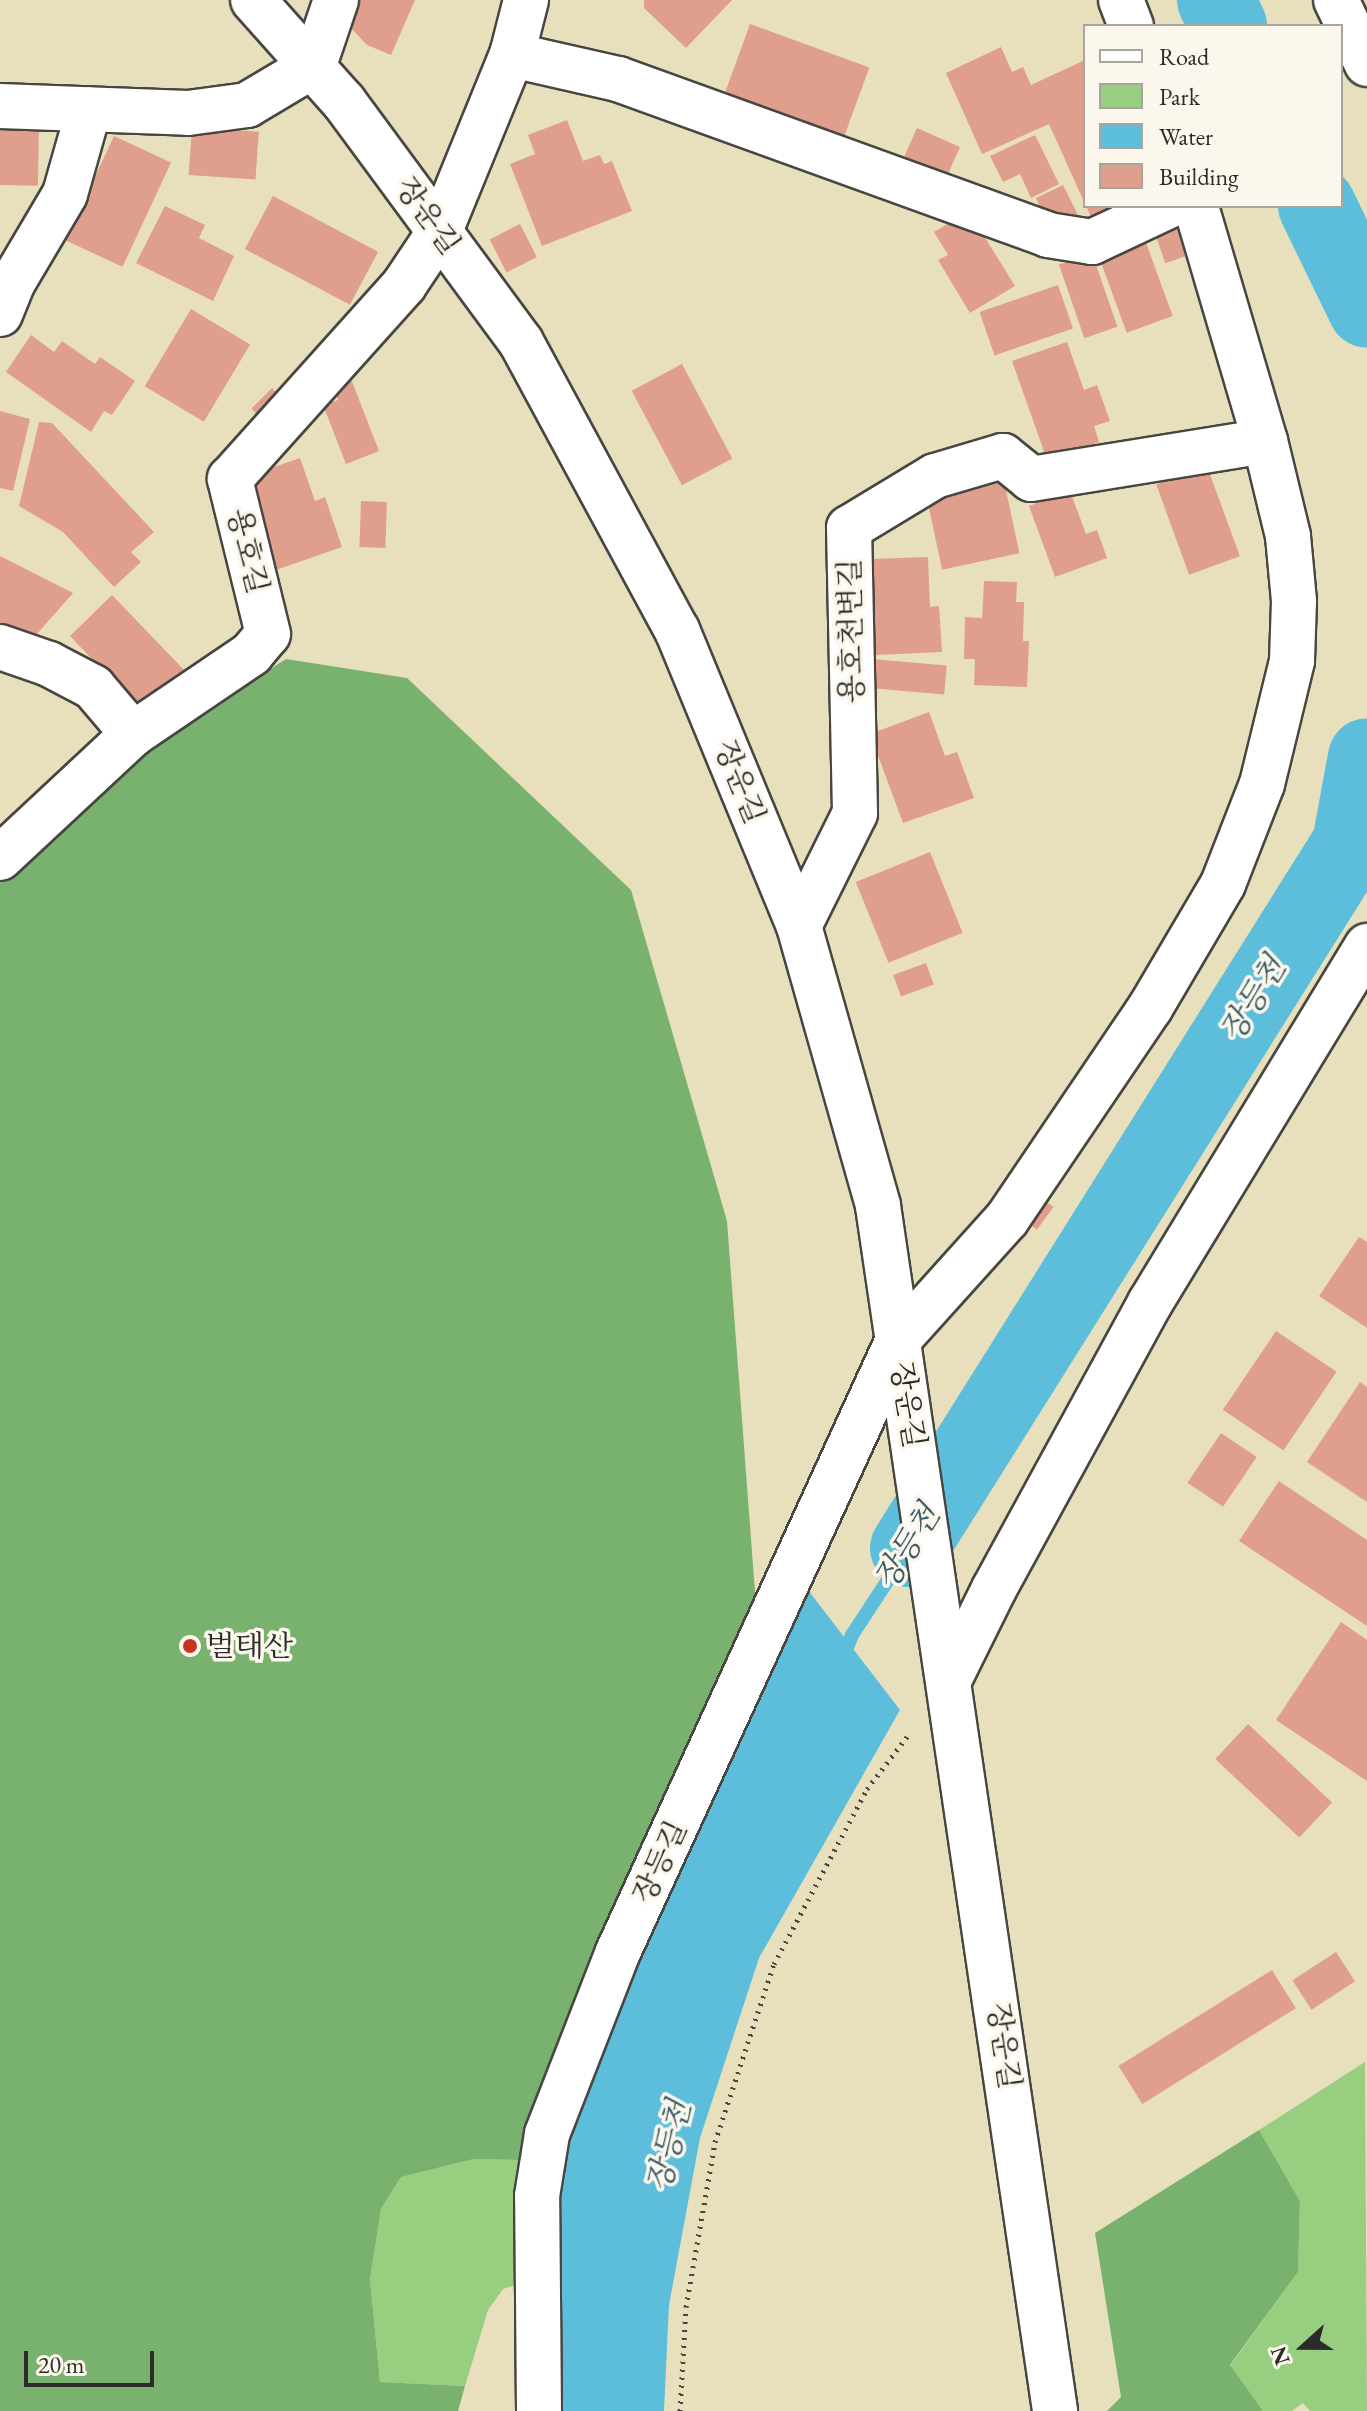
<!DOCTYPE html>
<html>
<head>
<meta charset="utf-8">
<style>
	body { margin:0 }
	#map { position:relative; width:1367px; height:2411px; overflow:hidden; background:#e8e0bc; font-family:"EB Garamond","Noto Serif KR",serif }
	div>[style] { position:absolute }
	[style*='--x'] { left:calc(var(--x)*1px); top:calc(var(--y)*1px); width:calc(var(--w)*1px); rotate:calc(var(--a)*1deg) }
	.green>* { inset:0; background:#97ce80 }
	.forest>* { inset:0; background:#79b16e }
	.water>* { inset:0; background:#5cbeda }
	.stream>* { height:14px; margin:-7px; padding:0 7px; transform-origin:7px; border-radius:7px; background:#5cbeda }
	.river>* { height:78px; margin:-39px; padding:0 39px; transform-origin:39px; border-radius:39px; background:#5cbeda }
	.building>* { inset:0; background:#e09e8d; transform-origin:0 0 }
	.path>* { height:5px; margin-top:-2.5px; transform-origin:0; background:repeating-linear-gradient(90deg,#474641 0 2px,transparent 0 8px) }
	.roads { filter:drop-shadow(2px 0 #474641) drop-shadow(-2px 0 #474641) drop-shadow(0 2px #474641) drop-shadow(0 -2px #474641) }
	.minor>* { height:44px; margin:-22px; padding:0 22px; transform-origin:22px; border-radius:22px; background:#fff }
	.dots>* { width:22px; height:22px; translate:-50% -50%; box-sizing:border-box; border:4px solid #fbf7ec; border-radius:50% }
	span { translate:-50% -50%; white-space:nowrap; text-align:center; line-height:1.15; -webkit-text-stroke:7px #fbf7ec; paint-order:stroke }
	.street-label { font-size:30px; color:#2b2b2b }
	.poi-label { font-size:30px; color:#2b2b2b }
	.left { translate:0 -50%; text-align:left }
	.water-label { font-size:32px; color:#3c5e68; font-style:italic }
	.legend { position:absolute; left:1083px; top:24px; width:260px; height:184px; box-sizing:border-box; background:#fbf7ec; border:2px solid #a8a59f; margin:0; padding:10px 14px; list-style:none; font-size:24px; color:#2b2b2b }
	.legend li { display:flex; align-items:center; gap:16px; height:40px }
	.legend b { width:40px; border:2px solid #a8a59f }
	.north { position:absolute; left:1263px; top:2307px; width:80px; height:80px; -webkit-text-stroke:6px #fbf7ec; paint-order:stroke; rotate:249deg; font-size:22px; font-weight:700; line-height:32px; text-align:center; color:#2b2b2b }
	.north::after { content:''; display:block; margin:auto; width:28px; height:36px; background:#2b2b2b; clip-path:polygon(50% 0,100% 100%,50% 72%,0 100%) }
	.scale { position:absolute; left:24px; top:2351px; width:130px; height:36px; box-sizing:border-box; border:4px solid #2b2b2b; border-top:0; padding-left:10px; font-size:24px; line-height:28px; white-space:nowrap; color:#2b2b2b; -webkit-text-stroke:6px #fbf7ec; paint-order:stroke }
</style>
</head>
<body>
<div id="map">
	<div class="green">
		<i style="clip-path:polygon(1365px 2062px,1367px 2411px,1310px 2411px,1303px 2403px,1292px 2411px,1263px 2411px,1230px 2366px,1298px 2272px,1300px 2201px,1259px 2130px)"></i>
		<i style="clip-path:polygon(474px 2159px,527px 2160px,522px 2283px,503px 2289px,488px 2310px,465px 2386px,380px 2382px,370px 2279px,381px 2209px,401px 2177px)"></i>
	</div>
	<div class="forest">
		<i style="clip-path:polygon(286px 659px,407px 678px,631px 890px,727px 1221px,756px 1605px,527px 2160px,474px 2159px,401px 2177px,381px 2209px,370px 2279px,380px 2382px,465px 2386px,458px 2411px,0 2411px,0 874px,143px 750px)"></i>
		<i style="clip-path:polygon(1259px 2130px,1300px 2201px,1298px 2272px,1230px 2365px,1263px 2411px,1107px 2411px,1121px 2397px,1095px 2233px)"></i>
	</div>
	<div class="water">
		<i style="clip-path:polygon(808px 1590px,900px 1710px,759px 1958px,700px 2138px,669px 2305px,664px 2411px,559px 2411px,559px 2198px,568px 2140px,636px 1962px)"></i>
	</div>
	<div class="stream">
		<i style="--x:842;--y:1660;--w:27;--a:-68"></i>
		<i style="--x:852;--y:1635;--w:104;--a:-56.8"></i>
	</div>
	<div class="river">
		<i style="--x:1216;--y:0;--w:29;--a:65"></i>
		<i style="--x:1317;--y:206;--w:114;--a:64.1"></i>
		<i style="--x:909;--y:1548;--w:831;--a:-57.88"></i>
		<i style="--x:1351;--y:844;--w:88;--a:-79.6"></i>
	</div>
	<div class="building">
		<i style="clip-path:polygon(345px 0,415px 0,391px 55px,367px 45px,346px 23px)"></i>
		<i style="clip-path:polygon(644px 0,732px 0,686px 48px,644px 8px)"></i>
		<i style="left:750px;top:24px;width:127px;height:76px;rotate:20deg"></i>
		<i style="clip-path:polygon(1001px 47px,1012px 72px,1023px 67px,1031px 85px,1085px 60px,1085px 204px,1049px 124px,982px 154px,946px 73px)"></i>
		<i style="clip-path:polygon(567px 120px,583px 161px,600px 155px,604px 164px,612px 161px,632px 211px,542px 246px,510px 164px,535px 154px,528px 135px)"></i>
		<i style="left:0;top:123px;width:39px;height:62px;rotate:1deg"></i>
		<i style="left:192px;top:127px;width:67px;height:48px;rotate:4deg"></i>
		<i style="left:917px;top:128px;width:47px;height:31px;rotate:24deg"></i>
		<i style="clip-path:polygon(1035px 135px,1059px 184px,1031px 198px,1020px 174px,1003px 182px,990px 156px)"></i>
		<i style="left:114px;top:136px;width:63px;height:115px;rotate:25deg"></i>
		<i style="clip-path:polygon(1063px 185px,1080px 219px,1044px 216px,1036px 198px)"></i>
		<i style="left:273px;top:196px;width:119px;height:60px;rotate:28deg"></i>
		<i style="clip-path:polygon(165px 206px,205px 225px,199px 238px,234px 256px,213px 301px,136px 263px)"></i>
		<i style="clip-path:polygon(1086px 206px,1125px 206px,1093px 221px)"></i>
		<i style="clip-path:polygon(959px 217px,966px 229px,976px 223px,1015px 286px,970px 313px,938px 260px,948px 255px,934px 232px)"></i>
		<i style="left:1180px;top:220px;width:36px;height:28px;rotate:71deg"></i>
		<i style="left:520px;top:224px;width:37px;height:34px;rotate:63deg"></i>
		<i style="left:1145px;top:240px;width:81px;height:49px;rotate:70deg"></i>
		<i style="left:1092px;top:253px;width:78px;height:35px;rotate:71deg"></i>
		<i style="left:1058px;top:285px;width:46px;height:83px;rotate:71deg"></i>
		<i style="left:191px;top:309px;width:69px;height:90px;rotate:31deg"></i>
		<i style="clip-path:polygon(31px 335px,54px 352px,62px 341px,95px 364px,100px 357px,135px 381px,112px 415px,104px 411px,91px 432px,6px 372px)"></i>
		<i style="clip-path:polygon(1067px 342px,1084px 390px,1097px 385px,1110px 421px,1094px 426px,1099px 442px,1047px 460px,1012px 361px)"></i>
		<i style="left:682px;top:364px;width:107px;height:57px;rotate:62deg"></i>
		<i style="clip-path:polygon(351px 379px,379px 451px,346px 464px,323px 405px,338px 400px,333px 386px)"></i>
		<i style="left:272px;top:388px;width:16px;height:29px;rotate:45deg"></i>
		<i style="clip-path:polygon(0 411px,30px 419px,13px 491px,0 488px)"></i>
		<i style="clip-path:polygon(39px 422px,52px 423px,154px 532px,131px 552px,141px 562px,114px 587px,63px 532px,19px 506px)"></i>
		<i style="clip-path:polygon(300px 458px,315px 501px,325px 497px,342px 547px,276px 570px,245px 477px)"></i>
		<i style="left:1207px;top:466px;width:96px;height:54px;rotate:70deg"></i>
		<i style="left:1003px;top:476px;width:79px;height:79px;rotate:78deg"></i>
		<i style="clip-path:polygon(1070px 491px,1086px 534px,1097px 530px,1107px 558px,1055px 577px,1029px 506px)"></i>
		<i style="left:361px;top:501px;width:26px;height:46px;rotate:2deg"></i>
		<i style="clip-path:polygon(0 556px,73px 593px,22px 651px,0 640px)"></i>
		<i style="clip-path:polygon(928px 557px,930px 607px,939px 606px,942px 652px,875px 655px,871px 559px)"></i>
		<i style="clip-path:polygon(984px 581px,1017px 582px,1016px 602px,1024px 602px,1023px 641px,1029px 641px,1027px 687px,974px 685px,975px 659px,964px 659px,965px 617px,982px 618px)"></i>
		<i style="clip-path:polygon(112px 595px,187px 673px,162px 698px,135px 704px,70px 636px)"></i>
		<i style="left:872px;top:659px;width:75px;height:29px;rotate:5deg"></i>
		<i style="clip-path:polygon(929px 712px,945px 756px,957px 752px,974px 798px,903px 823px,870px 734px)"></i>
		<i style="left:930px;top:852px;width:87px;height:80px;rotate:68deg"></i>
		<i style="left:926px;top:963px;width:23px;height:35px;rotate:70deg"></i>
		<i style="left:1034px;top:1193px;width:24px;height:28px;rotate:36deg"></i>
		<i style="clip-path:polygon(1359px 1237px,1367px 1242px,1367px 1328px,1319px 1296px)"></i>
		<i style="left:1276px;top:1331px;width:73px;height:95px;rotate:34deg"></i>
		<i style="clip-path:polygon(1360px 1382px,1367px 1387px,1367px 1502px,1307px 1462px)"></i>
		<i style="left:1221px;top:1433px;width:43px;height:60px;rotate:34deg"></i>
		<i style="clip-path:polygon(1279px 1481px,1367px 1540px,1367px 1626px,1239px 1541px)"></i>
		<i style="clip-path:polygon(1341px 1622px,1367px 1640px,1367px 1781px,1276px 1720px)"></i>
		<i style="left:1248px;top:1724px;width:115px;height:48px;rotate:43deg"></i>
		<i style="left:1336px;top:1952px;width:35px;height:52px;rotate:57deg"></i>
		<i style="left:1272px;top:1970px;width:45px;height:181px;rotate:58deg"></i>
	</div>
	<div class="path">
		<i style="--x:680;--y:2411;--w:104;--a:-86.7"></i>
		<i style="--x:686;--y:2307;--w:168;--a:-80"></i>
		<i style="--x:715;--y:2142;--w:188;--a:-71.7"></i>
		<i style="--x:774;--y:1964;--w:198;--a:-62"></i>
		<i style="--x:867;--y:1789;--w:69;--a:-52.6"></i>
	</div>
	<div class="roads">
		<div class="minor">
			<i style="--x:253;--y:0;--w:137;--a:48.3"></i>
			<i style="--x:344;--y:102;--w:298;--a:53.6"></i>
			<i style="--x:521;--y:342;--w:328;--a:61.6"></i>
			<i style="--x:677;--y:630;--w:320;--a:67.6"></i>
			<i style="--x:799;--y:926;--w:291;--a:74.2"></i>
			<i style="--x:878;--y:1206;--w:1218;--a:81.64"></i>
			<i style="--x:1121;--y:0;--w:28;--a:69"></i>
			<i style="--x:1336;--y:0;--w:71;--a:64.2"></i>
			<i style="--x:512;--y:55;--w:109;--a:12.8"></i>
			<i style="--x:618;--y:79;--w:457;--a:19.9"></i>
			<i style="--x:1048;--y:235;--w:45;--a:9"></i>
			<i style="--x:1092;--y:242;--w:85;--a:-25.1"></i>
			<i style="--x:0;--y:106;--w:188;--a:2.1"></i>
			<i style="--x:188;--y:113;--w:60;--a:-7.7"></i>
			<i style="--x:247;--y:105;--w:78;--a:-30.8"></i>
			<i style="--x:314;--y:65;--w:69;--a:-71.3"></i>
			<i style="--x:0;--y:314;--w:35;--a:-68"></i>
			<i style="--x:13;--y:282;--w:102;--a:-59.4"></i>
			<i style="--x:65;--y:194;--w:88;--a:-74.2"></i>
			<i style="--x:0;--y:647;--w:52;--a:19.1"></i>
			<i style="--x:49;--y:664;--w:50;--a:27.6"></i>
			<i style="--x:93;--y:687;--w:62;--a:49.6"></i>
			<i style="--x:0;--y:858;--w:182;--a:-43"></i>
			<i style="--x:133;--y:734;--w:143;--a:-34.1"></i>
			<i style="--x:251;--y:654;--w:26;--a:-50"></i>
			<i style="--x:268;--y:634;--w:160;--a:-103.8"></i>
			<i style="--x:230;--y:479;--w:261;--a:-48.1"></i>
			<i style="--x:404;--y:285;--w:65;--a:-56.3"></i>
			<i style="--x:440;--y:231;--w:190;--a:-67.8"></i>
			<i style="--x:512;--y:55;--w:57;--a:-75.7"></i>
			<i style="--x:799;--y:926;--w:126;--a:-63.6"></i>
			<i style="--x:855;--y:813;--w:285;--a:-91.2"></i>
			<i style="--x:849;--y:528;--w:100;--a:-31.2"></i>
			<i style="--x:935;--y:476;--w:71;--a:-16.4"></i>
			<i style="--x:1003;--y:456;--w:36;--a:39"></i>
			<i style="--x:1031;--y:479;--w:237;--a:-9.2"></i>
			<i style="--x:949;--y:1680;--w:102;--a:-63.7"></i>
			<i style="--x:994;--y:1589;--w:326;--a:-61.4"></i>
			<i style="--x:1150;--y:1303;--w:418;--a:-58.7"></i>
			<i style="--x:539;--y:2411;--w:215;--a:-90.5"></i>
			<i style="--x:537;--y:2196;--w:63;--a:-80.8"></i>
			<i style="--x:547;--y:2134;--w:195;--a:-68.7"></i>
			<i style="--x:618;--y:1952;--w:673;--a:-65.42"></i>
			<i style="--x:898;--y:1340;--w:163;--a:-48"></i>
			<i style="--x:1007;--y:1219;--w:255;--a:-55.9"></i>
			<i style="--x:1150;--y:1008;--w:144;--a:-59.5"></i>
			<i style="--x:1223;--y:884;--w:107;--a:-68.7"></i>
			<i style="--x:1262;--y:784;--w:127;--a:-76.3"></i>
			<i style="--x:1292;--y:661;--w:60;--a:-88.1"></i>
			<i style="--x:1294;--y:601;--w:65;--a:-95.3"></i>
			<i style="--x:1288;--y:536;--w:98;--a:-103.6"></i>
			<i style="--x:1265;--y:441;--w:245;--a:-106.4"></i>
		</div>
	</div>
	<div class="dots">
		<i style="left:190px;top:1646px;background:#c8321e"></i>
	</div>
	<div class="street-label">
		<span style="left:428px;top:216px;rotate:54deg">장운길</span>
		<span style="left:248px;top:551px;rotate:76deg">용호길</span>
		<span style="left:851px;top:631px;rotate:-91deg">용호천변길</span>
		<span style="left:740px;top:782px;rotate:68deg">장운길</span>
		<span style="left:908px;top:1405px;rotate:81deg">장운길</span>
		<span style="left:660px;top:1862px;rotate:-65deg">장등길</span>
		<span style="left:1004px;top:2046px;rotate:82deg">장운길</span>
	</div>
	<div class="poi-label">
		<span class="left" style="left:206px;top:1646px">벌태산</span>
	</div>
	<div class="water-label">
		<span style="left:1253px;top:999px;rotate:-58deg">장등천</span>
		<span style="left:907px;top:1547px;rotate:-58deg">장등천</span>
		<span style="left:669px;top:2146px;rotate:-76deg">장등천</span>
	</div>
	<ul class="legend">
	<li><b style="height:10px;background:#fff"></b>Road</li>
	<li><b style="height:22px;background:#97ce80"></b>Park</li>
	<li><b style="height:22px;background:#5cbeda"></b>Water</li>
	<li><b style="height:22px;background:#e09e8d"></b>Building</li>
	</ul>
	<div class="north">N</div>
	<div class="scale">20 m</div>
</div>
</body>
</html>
